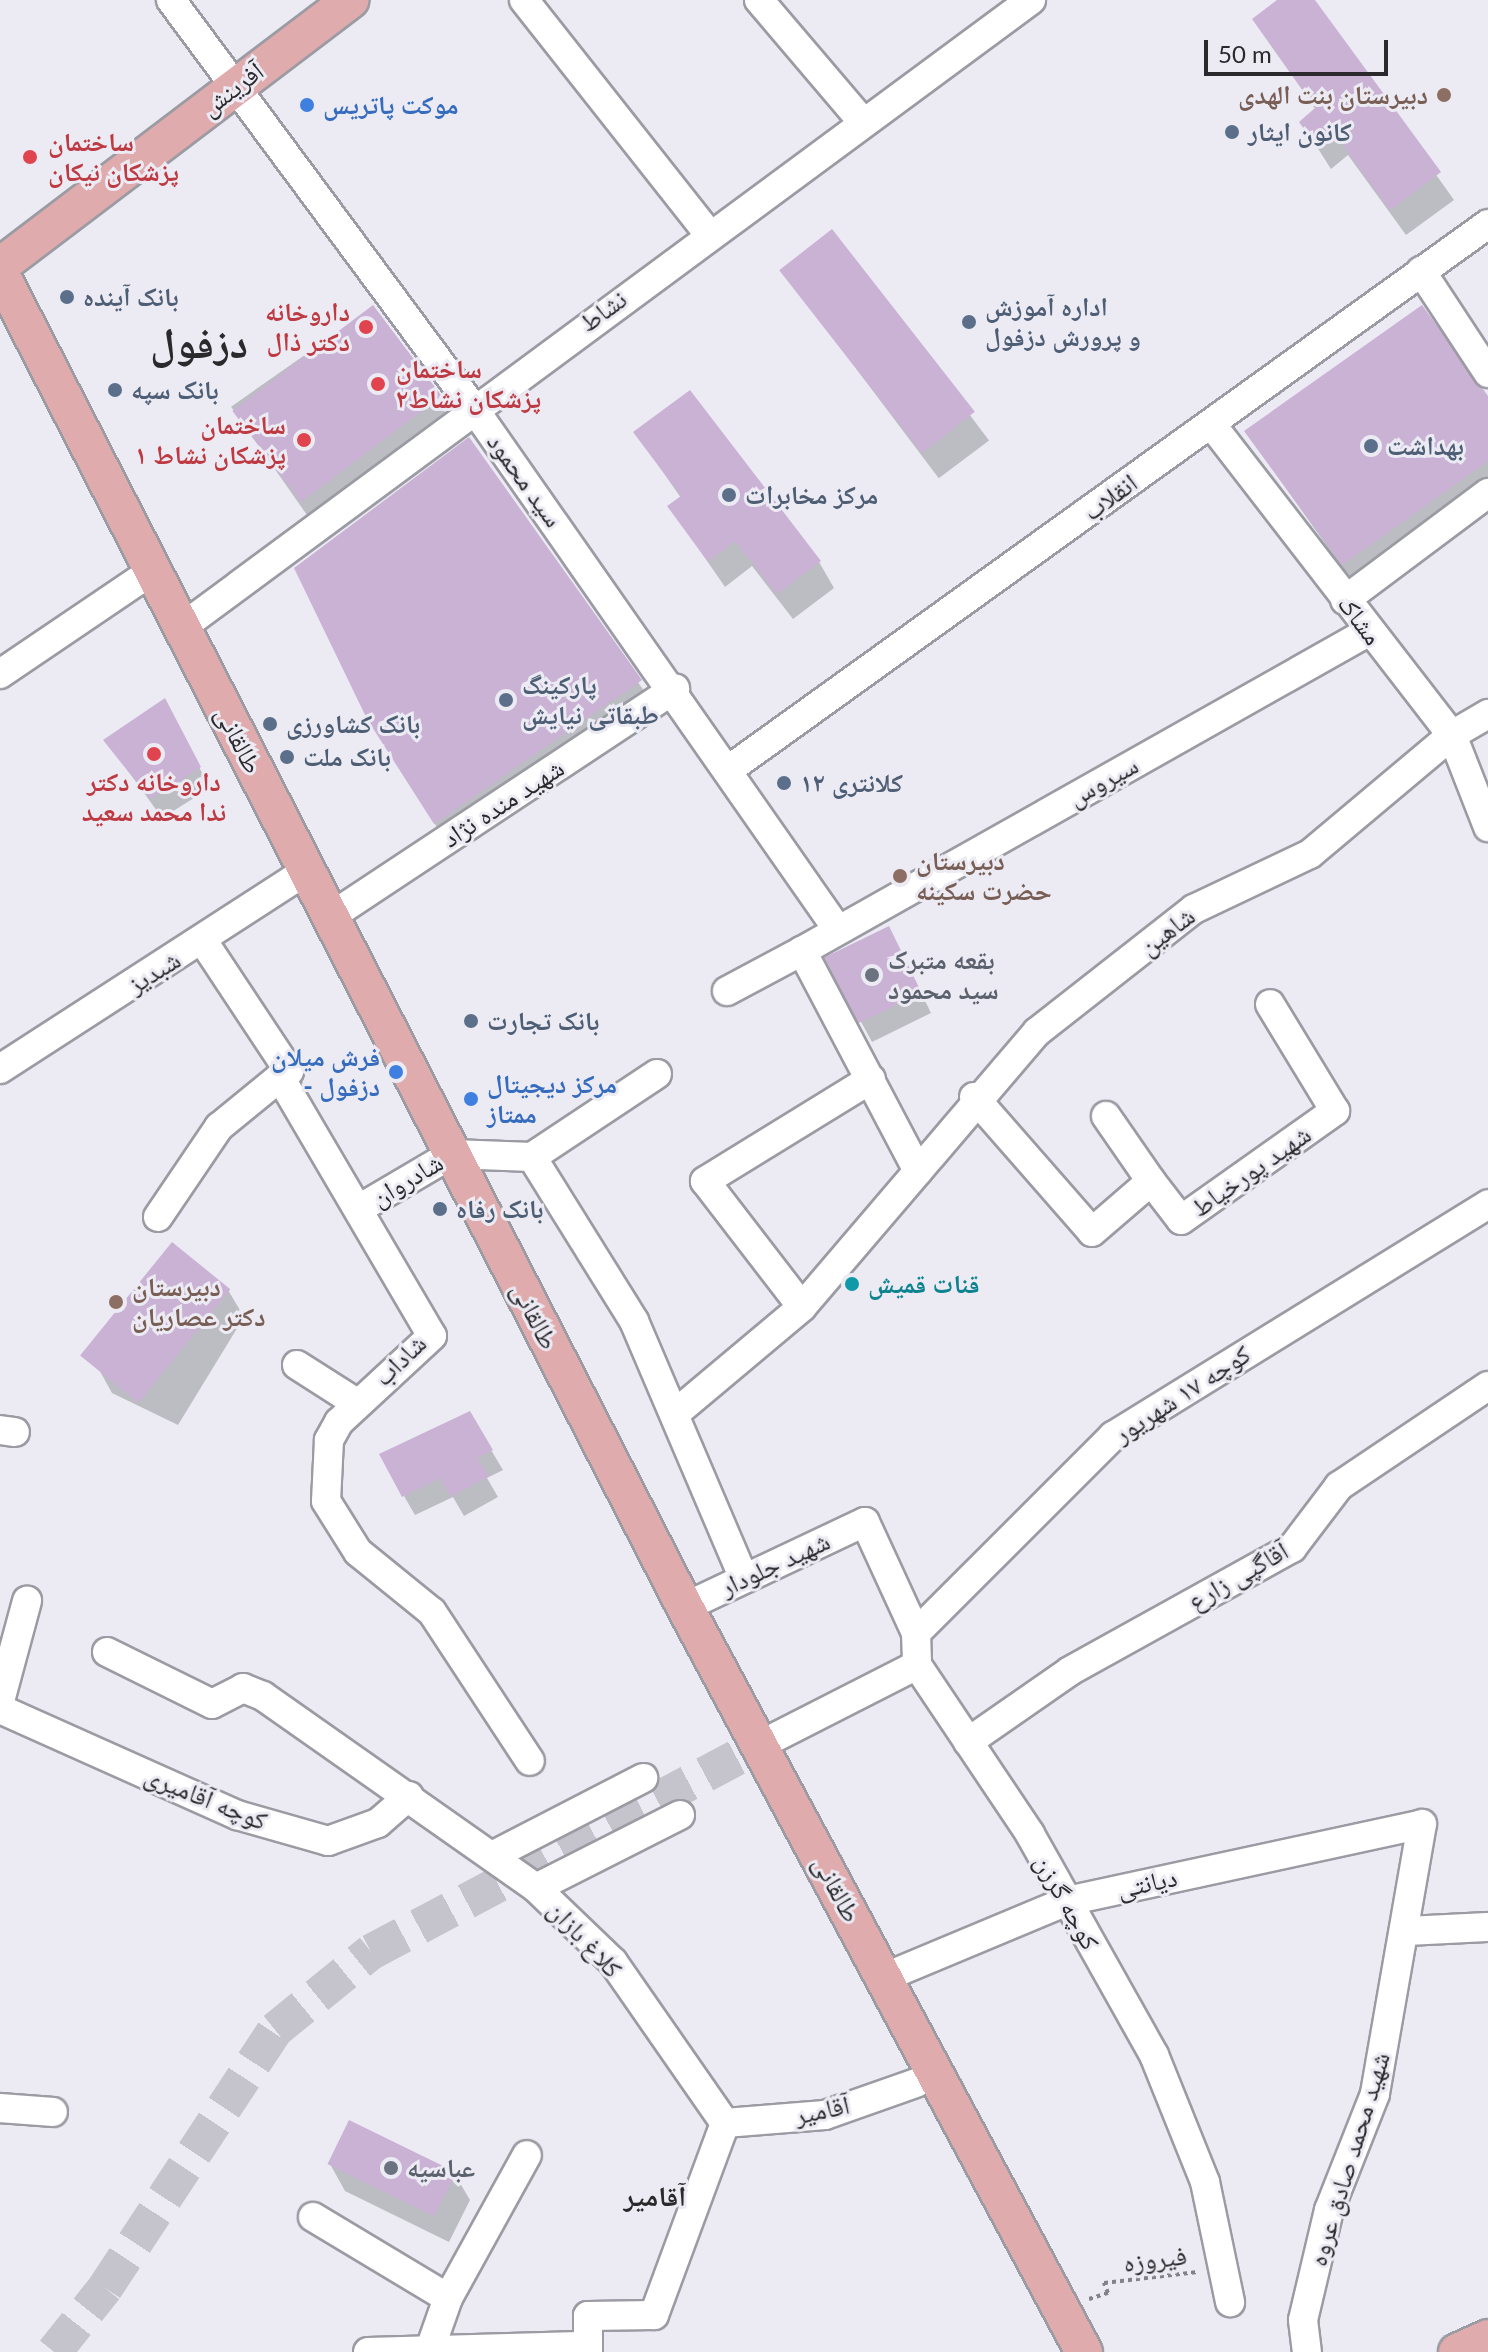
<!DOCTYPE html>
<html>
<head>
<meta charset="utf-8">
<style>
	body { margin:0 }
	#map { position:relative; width:1488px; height:2352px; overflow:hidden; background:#ecebf4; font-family:Lato,"Noto Naskh Arabic",sans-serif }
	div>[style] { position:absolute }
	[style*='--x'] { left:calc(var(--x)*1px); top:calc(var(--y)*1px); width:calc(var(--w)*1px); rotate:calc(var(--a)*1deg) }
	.shadow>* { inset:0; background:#0003; transform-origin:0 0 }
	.building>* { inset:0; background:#cab2d5; transform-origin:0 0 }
	.major-tunnel>* { height:36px; margin-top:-18px; transform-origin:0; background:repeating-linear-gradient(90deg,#c5c4cc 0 36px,transparent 0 54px) }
	.path>* { height:4px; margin-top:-2px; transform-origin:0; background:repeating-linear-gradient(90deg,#828288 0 4px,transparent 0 8px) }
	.roads { filter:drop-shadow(2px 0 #9b9ba3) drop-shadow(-2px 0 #9b9ba3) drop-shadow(0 2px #9b9ba3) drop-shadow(0 -2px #9b9ba3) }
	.minor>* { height:28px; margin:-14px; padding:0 14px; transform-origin:14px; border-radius:14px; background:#fff }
	.major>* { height:36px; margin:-18px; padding:0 18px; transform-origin:18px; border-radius:18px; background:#e0abad }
	.dots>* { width:22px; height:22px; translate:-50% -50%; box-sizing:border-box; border:4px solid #ecebf4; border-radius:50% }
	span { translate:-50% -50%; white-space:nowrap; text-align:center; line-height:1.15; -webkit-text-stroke:6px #ecebf4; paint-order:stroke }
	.street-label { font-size:26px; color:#2a2a2d }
	.education-label { font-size:26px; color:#785e54; font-weight:700 }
	.right { translate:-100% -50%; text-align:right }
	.left { translate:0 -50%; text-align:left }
	.shop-label { font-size:26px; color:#366cbe; font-weight:700 }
	.service-label { font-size:26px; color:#4e5e75; font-weight:700 }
	.health-label { font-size:26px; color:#be3a42; font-weight:700 }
	.worship-label { font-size:26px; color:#5b616d; font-weight:700 }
	.culture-label { font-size:26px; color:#0d838f; font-weight:700 }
	.neighbourhood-label { font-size:28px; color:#2a2a2d; font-weight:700 }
	.town-label { font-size:42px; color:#2a2a2d; font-weight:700 }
	.scale { position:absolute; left:1204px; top:40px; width:184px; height:36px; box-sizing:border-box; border:4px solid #2a2a2d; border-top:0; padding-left:10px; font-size:24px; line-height:28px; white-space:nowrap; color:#2a2a2d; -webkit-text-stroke:6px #ecebf4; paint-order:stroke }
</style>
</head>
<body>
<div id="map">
	<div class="shadow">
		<i style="clip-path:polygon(1280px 0,1312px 0,1454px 200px,1406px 235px,1348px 155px,1331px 169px,1301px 122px,1316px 110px,1255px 19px)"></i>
		<i style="left:832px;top:232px;width:261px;height:63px;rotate:53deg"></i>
		<i style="left:372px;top:308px;width:156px;height:172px;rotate:55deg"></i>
		<i style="clip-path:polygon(1488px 400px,1488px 498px,1358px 590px,1246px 432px)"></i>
		<i style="clip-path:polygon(636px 433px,819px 562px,834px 588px,793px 619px,752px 566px,725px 587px,670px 507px,681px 498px)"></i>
		<i style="clip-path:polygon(468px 439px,656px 708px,451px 849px,385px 746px)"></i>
		<i style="clip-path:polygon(175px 721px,210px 788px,162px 818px,106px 740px)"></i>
		<i style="clip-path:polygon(899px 948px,931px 1013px,872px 1042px,827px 959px)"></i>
		<i style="clip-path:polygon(228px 1290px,244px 1317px,178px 1425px,112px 1393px,97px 1366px)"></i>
		<i style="clip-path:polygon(469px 1413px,503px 1470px,487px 1478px,498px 1497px,464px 1516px,453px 1497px,415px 1515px,404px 1496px)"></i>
		<i style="clip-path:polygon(330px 2164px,454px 2173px,470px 2200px,449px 2242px,345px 2191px)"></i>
	</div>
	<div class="building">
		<i style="clip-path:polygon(1277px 0,1315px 0,1441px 172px,1390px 210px,1332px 130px,1315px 144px,1299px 122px,1315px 108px,1252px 19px)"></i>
		<i style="left:832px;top:229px;width:232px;height:67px;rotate:52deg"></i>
		<i style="left:373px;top:305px;width:114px;height:176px;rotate:53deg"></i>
		<i style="clip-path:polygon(1422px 305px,1488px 396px,1488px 461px,1342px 565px,1244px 431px)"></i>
		<i style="clip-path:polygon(690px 390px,821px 561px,777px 594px,735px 541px,708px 562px,667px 506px,681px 496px,633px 432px)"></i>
		<i style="clip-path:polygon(469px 437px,642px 680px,434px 824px,367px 719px,294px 568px)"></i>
		<i style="clip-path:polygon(165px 698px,201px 767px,150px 799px,103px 740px)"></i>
		<i style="left:889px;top:926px;width:74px;height:72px;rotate:64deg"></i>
		<i style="left:172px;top:1242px;width:75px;height:146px;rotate:39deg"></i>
		<i style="clip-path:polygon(470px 1411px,493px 1450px,477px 1458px,489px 1476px,451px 1497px,440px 1478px,402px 1497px,379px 1454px)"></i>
		<i style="left:349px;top:2120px;width:119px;height:49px;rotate:26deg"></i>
	</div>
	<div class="major-tunnel">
		<i style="--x:54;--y:2352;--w:82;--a:-51.4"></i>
		<i style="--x:105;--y:2288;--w:309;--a:-56.6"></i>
		<i style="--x:275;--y:2030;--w:124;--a:-39.1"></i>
		<i style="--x:371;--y:1952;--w:424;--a:-28"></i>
	</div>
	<div class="path">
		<i style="--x:1089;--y:2299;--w:20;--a:-18"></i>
		<i style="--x:1108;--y:2293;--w:11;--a:-112"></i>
		<i style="--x:1104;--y:2283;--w:94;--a:-6.7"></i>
	</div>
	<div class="roads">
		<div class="minor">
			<i style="--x:171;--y:0;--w:505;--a:53.45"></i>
			<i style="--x:472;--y:406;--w:639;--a:55.07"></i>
			<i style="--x:524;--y:0;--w:298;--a:51.7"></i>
			<i style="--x:759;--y:0;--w:160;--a:49.6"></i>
			<i style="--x:1421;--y:271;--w:122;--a:56.7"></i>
			<i style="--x:1212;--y:425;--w:392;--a:52.3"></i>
			<i style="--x:1452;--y:735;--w:99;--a:68.6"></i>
			<i style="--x:1345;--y:600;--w:179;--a:-36.8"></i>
			<i style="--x:181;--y:628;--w:1057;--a:-36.46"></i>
			<i style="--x:0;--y:674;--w:184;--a:-34.1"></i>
			<i style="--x:731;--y:768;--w:932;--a:-35.7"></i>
			<i style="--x:330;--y:917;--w:414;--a:-33.5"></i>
			<i style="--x:203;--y:941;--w:156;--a:56.5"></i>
			<i style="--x:289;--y:1071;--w:11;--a:146"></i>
			<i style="--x:280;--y:1077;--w:300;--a:59.6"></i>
			<i style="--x:432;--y:1336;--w:127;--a:137.2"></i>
			<i style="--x:339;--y:1422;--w:21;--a:119"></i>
			<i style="--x:329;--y:1440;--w:61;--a:92.8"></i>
			<i style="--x:326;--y:1501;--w:60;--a:57.9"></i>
			<i style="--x:358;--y:1552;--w:95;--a:39"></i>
			<i style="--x:432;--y:1612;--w:178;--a:56.7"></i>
			<i style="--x:727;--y:991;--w:85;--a:-28.1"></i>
			<i style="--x:0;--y:1069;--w:364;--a:-32.9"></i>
			<i style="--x:871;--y:1079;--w:195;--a:148.4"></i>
			<i style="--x:705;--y:1181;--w:159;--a:52.4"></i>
			<i style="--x:802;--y:1307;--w:362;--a:-49.5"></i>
			<i style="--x:1037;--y:1032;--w:199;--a:-38.1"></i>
			<i style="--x:1194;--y:909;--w:128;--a:-25.4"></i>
			<i style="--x:1310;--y:854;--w:185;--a:-40"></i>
			<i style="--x:1452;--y:735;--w:42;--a:-30.3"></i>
			<i style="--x:974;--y:1097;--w:179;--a:48.8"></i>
			<i style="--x:1092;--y:1232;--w:78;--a:-40.8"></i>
			<i style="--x:1151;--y:1181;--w:49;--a:52.4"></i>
			<i style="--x:1181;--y:1220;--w:189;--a:-35.3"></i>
			<i style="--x:1335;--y:1111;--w:125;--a:-121.3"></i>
			<i style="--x:1106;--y:1116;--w:79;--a:55.3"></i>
			<i style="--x:532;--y:1157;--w:150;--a:-33.6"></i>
			<i style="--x:918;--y:1171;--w:249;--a:-117.8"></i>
			<i style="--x:802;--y:951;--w:650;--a:-29.41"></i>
			<i style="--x:362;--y:1207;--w:104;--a:-30.5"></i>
			<i style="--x:452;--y:1154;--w:80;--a:2.1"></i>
			<i style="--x:532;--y:1157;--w:193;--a:58.1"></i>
			<i style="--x:634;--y:1321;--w:280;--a:66.9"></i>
			<i style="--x:158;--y:1217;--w:109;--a:-55.9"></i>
			<i style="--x:219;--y:1127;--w:79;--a:-39.3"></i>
			<i style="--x:297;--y:1365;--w:69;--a:32.5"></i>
			<i style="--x:677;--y:1412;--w:163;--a:-40"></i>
			<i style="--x:0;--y:1430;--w:15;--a:8"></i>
			<i style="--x:685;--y:1607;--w:199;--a:-25.3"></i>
			<i style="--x:865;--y:1522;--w:122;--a:65.3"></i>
			<i style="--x:916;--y:1633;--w:32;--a:88"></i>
			<i style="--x:917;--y:1665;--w:203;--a:56.2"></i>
			<i style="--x:1030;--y:1834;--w:253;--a:60.7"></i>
			<i style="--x:1154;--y:2055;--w:137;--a:68.1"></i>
			<i style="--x:1205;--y:2182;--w:123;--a:78.2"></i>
			<i style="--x:916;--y:1633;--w:279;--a:-45"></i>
			<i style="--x:1113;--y:1436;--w:441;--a:-31.7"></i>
			<i style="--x:107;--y:1652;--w:117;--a:26.3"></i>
			<i style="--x:212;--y:1704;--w:35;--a:-27"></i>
			<i style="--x:243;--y:1688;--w:22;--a:22"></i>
			<i style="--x:263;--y:1696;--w:334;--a:35.1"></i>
			<i style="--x:0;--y:1701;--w:104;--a:-74.9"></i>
			<i style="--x:0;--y:1709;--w:260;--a:24.1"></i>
			<i style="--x:237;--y:1815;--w:95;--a:15.9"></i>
			<i style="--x:328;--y:1841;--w:53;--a:-19.8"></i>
			<i style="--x:378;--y:1823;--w:41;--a:-41.1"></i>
			<i style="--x:968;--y:1742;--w:124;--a:-34.8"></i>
			<i style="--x:1070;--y:1671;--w:254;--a:-29"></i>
			<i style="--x:1292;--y:1548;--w:78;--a:-52.8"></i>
			<i style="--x:1339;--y:1486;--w:179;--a:-33.9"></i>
			<i style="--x:762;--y:1744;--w:174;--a:-27"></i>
			<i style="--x:680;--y:1815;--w:161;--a:153.1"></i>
			<i style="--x:536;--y:1888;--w:107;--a:43.9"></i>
			<i style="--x:613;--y:1962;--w:196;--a:55.2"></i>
			<i style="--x:494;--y:1855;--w:168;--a:-27.3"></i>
			<i style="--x:1406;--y:1931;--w:82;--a:-2.8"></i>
			<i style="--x:883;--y:1978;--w:199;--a:-22.7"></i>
			<i style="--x:1067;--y:1901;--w:363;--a:-12.2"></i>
			<i style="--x:1422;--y:1824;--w:274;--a:99.9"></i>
			<i style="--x:1375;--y:2094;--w:125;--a:111.6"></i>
			<i style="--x:1329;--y:2210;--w:113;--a:103.3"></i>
			<i style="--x:1303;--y:2320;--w:32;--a:83"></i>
			<i style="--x:0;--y:2108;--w:53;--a:4.3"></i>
			<i style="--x:725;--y:2123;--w:100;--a:-4.6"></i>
			<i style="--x:825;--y:2115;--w:96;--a:-19.4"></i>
			<i style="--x:313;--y:2217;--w:157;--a:31"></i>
			<i style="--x:368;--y:2352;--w:220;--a:-1.6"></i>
			<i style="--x:429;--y:2352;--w:57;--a:-70.6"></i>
			<i style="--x:448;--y:2298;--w:163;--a:-61.1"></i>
			<i style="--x:588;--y:2352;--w:36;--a:-90"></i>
			<i style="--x:588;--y:2316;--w:66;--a:-0.9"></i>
			<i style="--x:654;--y:2315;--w:205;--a:-69.7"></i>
		</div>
		<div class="major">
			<i style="--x:0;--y:266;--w:440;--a:-37.2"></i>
			<i style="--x:0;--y:273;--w:1500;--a:62.82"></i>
			<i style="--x:685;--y:1607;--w:845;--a:61.83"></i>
			<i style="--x:1457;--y:2352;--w:34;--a:-24"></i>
		</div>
	</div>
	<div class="dots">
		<i style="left:1444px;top:95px;background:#8d6e63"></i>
		<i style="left:307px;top:105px;background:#3f7fe0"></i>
		<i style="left:1232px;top:132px;background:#5c6f8a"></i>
		<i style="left:30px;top:157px;background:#e0444e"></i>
		<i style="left:67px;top:297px;background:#5c6f8a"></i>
		<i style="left:969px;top:322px;background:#5c6f8a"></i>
		<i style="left:366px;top:327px;background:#e0444e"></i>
		<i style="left:378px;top:384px;background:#e0444e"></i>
		<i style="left:115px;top:390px;background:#5c6f8a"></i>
		<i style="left:304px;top:440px;background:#e0444e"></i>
		<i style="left:1371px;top:446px;background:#5c6f8a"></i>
		<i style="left:729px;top:495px;background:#5c6f8a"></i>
		<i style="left:506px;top:700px;background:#5c6f8a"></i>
		<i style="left:270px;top:724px;background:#5c6f8a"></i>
		<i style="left:154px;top:754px;background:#e0444e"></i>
		<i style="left:287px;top:757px;background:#5c6f8a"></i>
		<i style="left:784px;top:783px;background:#5c6f8a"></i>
		<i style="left:900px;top:876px;background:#8d6e63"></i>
		<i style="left:872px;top:975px;background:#6b7280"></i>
		<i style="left:471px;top:1021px;background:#5c6f8a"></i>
		<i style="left:396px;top:1072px;background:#3f7fe0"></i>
		<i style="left:471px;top:1099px;background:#3f7fe0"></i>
		<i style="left:440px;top:1209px;background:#5c6f8a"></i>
		<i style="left:852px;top:1284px;background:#0f9aa8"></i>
		<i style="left:116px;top:1302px;background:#8d6e63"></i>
		<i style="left:391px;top:2168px;background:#6b7280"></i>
	</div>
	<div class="street-label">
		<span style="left:232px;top:89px;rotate:-37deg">آفرینش</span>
		<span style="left:603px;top:311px;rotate:-36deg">نشاط</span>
		<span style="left:525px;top:480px;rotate:54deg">سید محمود</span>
		<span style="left:1110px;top:497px;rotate:-36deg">انقلاب</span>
		<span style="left:1360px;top:620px;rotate:53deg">مشاک</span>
		<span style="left:239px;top:740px;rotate:63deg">طالقانی</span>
		<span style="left:1103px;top:781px;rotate:-29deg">سیروس</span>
		<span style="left:503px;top:803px;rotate:-33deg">شهید منده نژاد</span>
		<span style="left:1167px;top:931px;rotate:-37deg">شاهین</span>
		<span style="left:154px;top:972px;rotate:-32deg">شبدیز</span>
		<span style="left:1251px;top:1171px;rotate:-35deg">شهید پورخیاط</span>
		<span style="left:407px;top:1180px;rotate:-31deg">شادروان</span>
		<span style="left:535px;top:1316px;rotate:63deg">طالقانی</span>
		<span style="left:400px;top:1360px;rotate:-44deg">شاداب</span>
		<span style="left:1182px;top:1394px;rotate:-33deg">کوچه ۱۷ شهریور</span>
		<span style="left:775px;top:1564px;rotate:-25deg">شهید جلودار</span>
		<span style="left:1238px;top:1576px;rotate:-30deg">آقاگپی زارع</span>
		<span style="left:206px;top:1798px;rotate:22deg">کوچه آقامیری</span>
		<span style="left:1147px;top:1883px;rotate:-12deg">دیانتی</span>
		<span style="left:837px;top:1889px;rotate:62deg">طالقانی</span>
		<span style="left:1067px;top:1902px;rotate:61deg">کوچه گرزن</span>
		<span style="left:585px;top:1939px;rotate:47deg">کلاغ بازان</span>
		<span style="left:822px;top:2110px;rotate:-12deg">آقامیر</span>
		<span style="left:1349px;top:2159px;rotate:-73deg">شهید محمد صادق عروه</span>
		<span style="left:1155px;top:2259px;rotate:-7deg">فیروزه</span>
	</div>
	<div class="education-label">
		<span class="right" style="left:1428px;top:95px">دبیرستان بنت الهدی</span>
		<span class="left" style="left:916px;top:876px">دبیرستان<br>حضرت سکینه</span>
		<span class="left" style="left:132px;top:1302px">دبیرستان<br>دکتر عصاریان</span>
	</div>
	<div class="shop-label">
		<span class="left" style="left:323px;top:105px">موکت پاتریس</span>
		<span class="right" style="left:380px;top:1072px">فرش میلان<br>- دزفول</span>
		<span class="left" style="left:487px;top:1099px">مرکز دیجیتال<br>ممتاز</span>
	</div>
	<div class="service-label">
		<span class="left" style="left:1248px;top:132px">کانون ایثار</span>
		<span class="left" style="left:83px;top:297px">بانک آینده</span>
		<span class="left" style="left:985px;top:322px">اداره آموزش<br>و پرورش دزفول</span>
		<span class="left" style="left:131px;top:390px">بانک سپه</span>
		<span class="left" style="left:1387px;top:446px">بهداشت</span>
		<span class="left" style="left:745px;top:495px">مرکز مخابرات</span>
		<span class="left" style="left:522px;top:700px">پارکینگ<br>طبقاتی نیایش</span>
		<span class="left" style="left:286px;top:724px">بانک کشاورزی</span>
		<span class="left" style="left:303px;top:757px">بانک ملت</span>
		<span class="left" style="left:800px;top:783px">کلانتری ۱۲</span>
		<span class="left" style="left:487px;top:1021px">بانک تجارت</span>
		<span class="left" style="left:456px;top:1209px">بانک رفاه</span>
	</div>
	<div class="health-label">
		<span class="left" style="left:48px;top:157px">ساختمان<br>پزشکان نیکان</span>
		<span class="right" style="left:350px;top:327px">داروخانه<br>دکتر ذال</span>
		<span class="left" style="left:396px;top:384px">ساختمان<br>پزشکان نشاط۲</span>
		<span class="right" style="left:286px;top:440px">ساختمان<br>پزشکان نشاط ۱</span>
		<span style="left:154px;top:797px">داروخانه دکتر<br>ندا محمد سعید</span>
	</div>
	<div class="worship-label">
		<span class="left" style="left:888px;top:975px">بقعه متبرک<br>سید محمود</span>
		<span class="left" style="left:407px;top:2168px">عباسیه</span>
	</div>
	<div class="culture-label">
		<span class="left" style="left:868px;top:1284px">قنات قمیش</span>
	</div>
	<div class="neighbourhood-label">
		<span style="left:655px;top:2195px">آقامیر</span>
	</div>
	<div class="town-label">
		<span style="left:199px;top:342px">دزفول</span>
	</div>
	<div class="scale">50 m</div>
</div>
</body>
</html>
